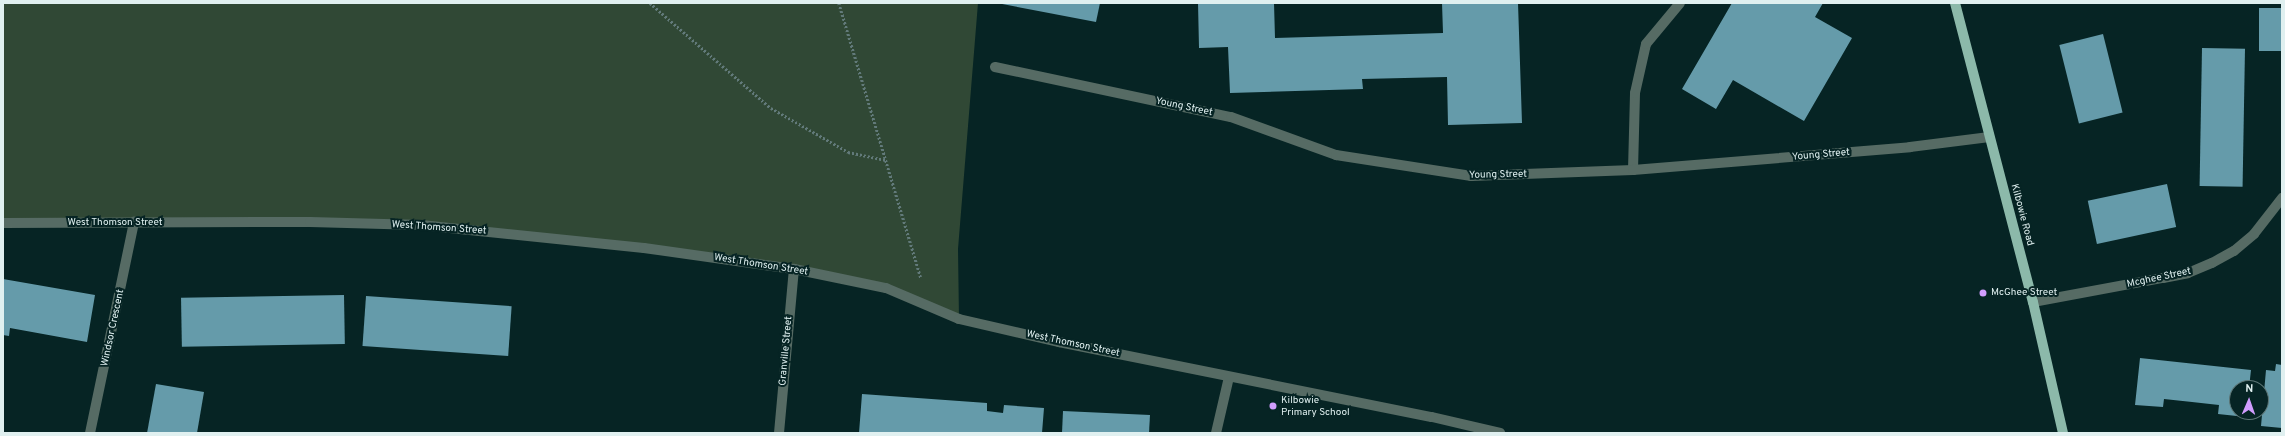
<!DOCTYPE html>
<html>
<head>
<meta charset="utf-8">
<style>
	body { margin:0 }
	#map { position:relative; width:2285px; height:436px; overflow:hidden; background:#062424; font-family:Overpass,sans-serif }
	div>[style] { position:absolute }
	[style*='--x'] { left:calc(var(--x)*1px); top:calc(var(--y)*1px); width:calc(var(--w)*1px); rotate:calc(var(--a)*1deg) }
	.green>* { inset:0; background:#304835 }
	.building>* { inset:0; background:#659baa; transform-origin:0 0 }
	.path>* { height:2.5px; margin-top:-1.25px; transform-origin:0; background:repeating-linear-gradient(90deg,#627a7a 0 2px,transparent 0 4px) }
	.service>* { height:10px; margin:-5px; padding:0 5px; transform-origin:5px; border-radius:5px; background:#566b64 }
	.minor>* { height:10px; margin:-5px; padding:0 5px; transform-origin:5px; border-radius:5px; background:#566b64 }
	.primary>* { height:10px; margin:-5px; padding:0 5px; transform-origin:5px; border-radius:5px; background:#8cb9aa }
	.dots>* { width:11px; height:11px; translate:-50% -50%; box-sizing:border-box; border:2px solid #062424; border-radius:50% }
	span { translate:-50% -50%; white-space:nowrap; text-align:center; line-height:1.15; -webkit-text-stroke:4px #062424; paint-order:stroke }
	.street-label { font-size:10px; color:#e0f0f0 }
	.poi-label { font-size:10px; color:#e0f0f0 }
	.left { translate:0 -50%; text-align:left }
	.frame { position:absolute; inset:0; border:4px solid #e0f0f0; pointer-events:none }
	.north { position:absolute; left:2229px; top:380px; width:40px; height:40px; box-sizing:border-box; background:#062424; border:1px solid #5d7676; border-radius:50%; rotate:2deg; font-size:11px; font-weight:700; line-height:16px; text-align:center; color:#e0f0f0 }
	.north::after { content:''; display:block; margin:auto; width:14px; height:18px; background:#d19dfe; clip-path:polygon(50% 0,100% 100%,50% 72%,0 100%) }
</style>
</head>
<body>
<div id="map">
	<div class="green">
		<i style="clip-path:polygon(3px 3px,978px 3px,958px 249px,959px 319px,929px 304px,794px 269px,421px 225px,3px 223px)"></i>
	</div>
	<div class="building">
		<i style="clip-path:polygon(997px 3px,1100px 3px,1096px 22px)"></i>
		<i style="clip-path:polygon(1198px 3px,1274px 3px,1275px 38px,1443px 33px,1442px 3px,1518px 3px,1522px 123px,1448px 125px,1447px 77px,1362px 79px,1363px 89px,1230px 93px,1228px 47px,1199px 48px)"></i>
		<i style="clip-path:polygon(1732px 3px,1823px 3px,1815px 17px,1852px 38px,1804px 121px,1733px 80px,1716px 109px,1682px 89px)"></i>
		<i style="left:2259px;top:8px;width:23px;height:43px"></i>
		<i style="left:2103px;top:34px;width:81px;height:45px;rotate:76deg"></i>
		<i style="left:2202px;top:48px;width:43px;height:138px;rotate:1deg"></i>
		<i style="left:2167px;top:184px;width:44px;height:81px;rotate:78deg"></i>
		<i style="clip-path:polygon(3px 279px,95px 295px,87px 342px,10px 328px,9px 336px,3px 335px)"></i>
		<i style="left:344px;top:295px;width:49px;height:163px;rotate:89deg"></i>
		<i style="left:366px;top:296px;width:146px;height:50px;rotate:4deg"></i>
		<i style="clip-path:polygon(2140px 358px,2251px 370px,2249px 388px,2237px 388px,2237px 412px,2247px 412px,2246px 417px,2218px 414px,2219px 405px,2192px 402px,2164px 399px,2163px 407px,2135px 405px)"></i>
		<i style="clip-path:polygon(2276px 364px,2282px 365px,2282px 428px,2261px 426px,2266px 370px,2275px 371px)"></i>
		<i style="clip-path:polygon(156px 384px,204px 392px,197px 433px,147px 433px)"></i>
		<i style="clip-path:polygon(862px 394px,987px 403px,987px 411px,1003px 413px,1004px 405px,1044px 408px,1042px 433px,859px 433px)"></i>
		<i style="clip-path:polygon(1063px 411px,1150px 415px,1149px 433px,1062px 433px)"></i>
	</div>
	<div class="path">
		<i style="--x:650;--y:3;--w:160;--a:41"></i>
		<i style="--x:771;--y:108;--w:89;--a:29.7"></i>
		<i style="--x:848;--y:152;--w:39;--a:12"></i>
		<i style="--x:839;--y:3;--w:287;--a:73.4"></i>
	</div>
	<div class="service">
		<i style="--x:1633;--y:170;--w:77;--a:-88.5"></i>
		<i style="--x:1635;--y:93;--w:50;--a:-77.3"></i>
		<i style="--x:1646;--y:44;--w:53;--a:-50.3"></i>
		<i style="--x:1216;--y:433;--w:57;--a:-76.9"></i>
	</div>
	<div class="minor">
		<i style="--x:995;--y:67;--w:241;--a:12"></i>
		<i style="--x:1231;--y:117;--w:112;--a:19.9"></i>
		<i style="--x:1336;--y:155;--w:137;--a:8.8"></i>
		<i style="--x:1471;--y:176;--w:162;--a:-2.1"></i>
		<i style="--x:1633;--y:170;--w:278;--a:-4.7"></i>
		<i style="--x:1910;--y:147;--w:80;--a:-7.2"></i>
		<i style="--x:3;--y:223;--w:307;--a:-0.2"></i>
		<i style="--x:310;--y:222;--w:111;--a:1.5"></i>
		<i style="--x:421;--y:225;--w:224;--a:5.9"></i>
		<i style="--x:644;--y:248;--w:151;--a:8"></i>
		<i style="--x:794;--y:269;--w:94;--a:11.7"></i>
		<i style="--x:886;--y:288;--w:79;--a:23"></i>
		<i style="--x:959;--y:319;--w:103;--a:13"></i>
		<i style="--x:1059;--y:342;--w:380;--a:11.4"></i>
		<i style="--x:1432;--y:417;--w:70;--a:13.2"></i>
		<i style="--x:2033;--y:302;--w:132;--a:-10.5"></i>
		<i style="--x:2163;--y:278;--w:25;--a:-11"></i>
		<i style="--x:2188;--y:273;--w:26;--a:-23"></i>
		<i style="--x:2212;--y:263;--w:25;--a:-29"></i>
		<i style="--x:2234;--y:251;--w:26;--a:-40"></i>
		<i style="--x:2254;--y:234;--w:46;--a:-52.1"></i>
		<i style="--x:90;--y:433;--w:216;--a:-78.2"></i>
		<i style="--x:779;--y:433;--w:165;--a:-84.8"></i>
	</div>
	<div class="primary">
		<i style="--x:1955;--y:3;--w:309;--a:75.4"></i>
		<i style="--x:2033;--y:302;--w:134;--a:77.1"></i>
	</div>
	<div class="dots">
		<i style="left:1983px;top:293px;background:#d19dfe"></i>
		<i style="left:1273px;top:406px;background:#d19dfe"></i>
	</div>
	<div class="street-label">
		<span style="left:1184px;top:107px;rotate:12deg">Young Street</span>
		<span style="left:1821px;top:155px;rotate:-5deg">Young Street</span>
		<span style="left:1498px;top:175px;rotate:-1deg">Young Street</span>
		<span style="left:2022px;top:215px;rotate:75deg">Kilbowie Road</span>
		<span style="left:115px;top:223px">West Thomson Street</span>
		<span style="left:439px;top:228px;rotate:4deg">West Thomson Street</span>
		<span style="left:761px;top:265px;rotate:9deg">West Thomson Street</span>
		<span style="left:2159px;top:278px;rotate:-12deg">Mcghee Street</span>
		<span style="left:113px;top:328px;rotate:-78deg">Windsor Crescent</span>
		<span style="left:1073px;top:344px;rotate:12deg">West Thomson Street</span>
		<span style="left:786px;top:351px;rotate:-85deg">Granville Street</span>
	</div>
	<div class="poi-label">
		<span class="left" style="left:1991px;top:293px">McGhee Street</span>
		<span class="left" style="left:1281px;top:406px">Kilbowie<br>Primary School</span>
	</div>
	<div class="frame"></div>
	<div class="north">N</div>
</div>
</body>
</html>
